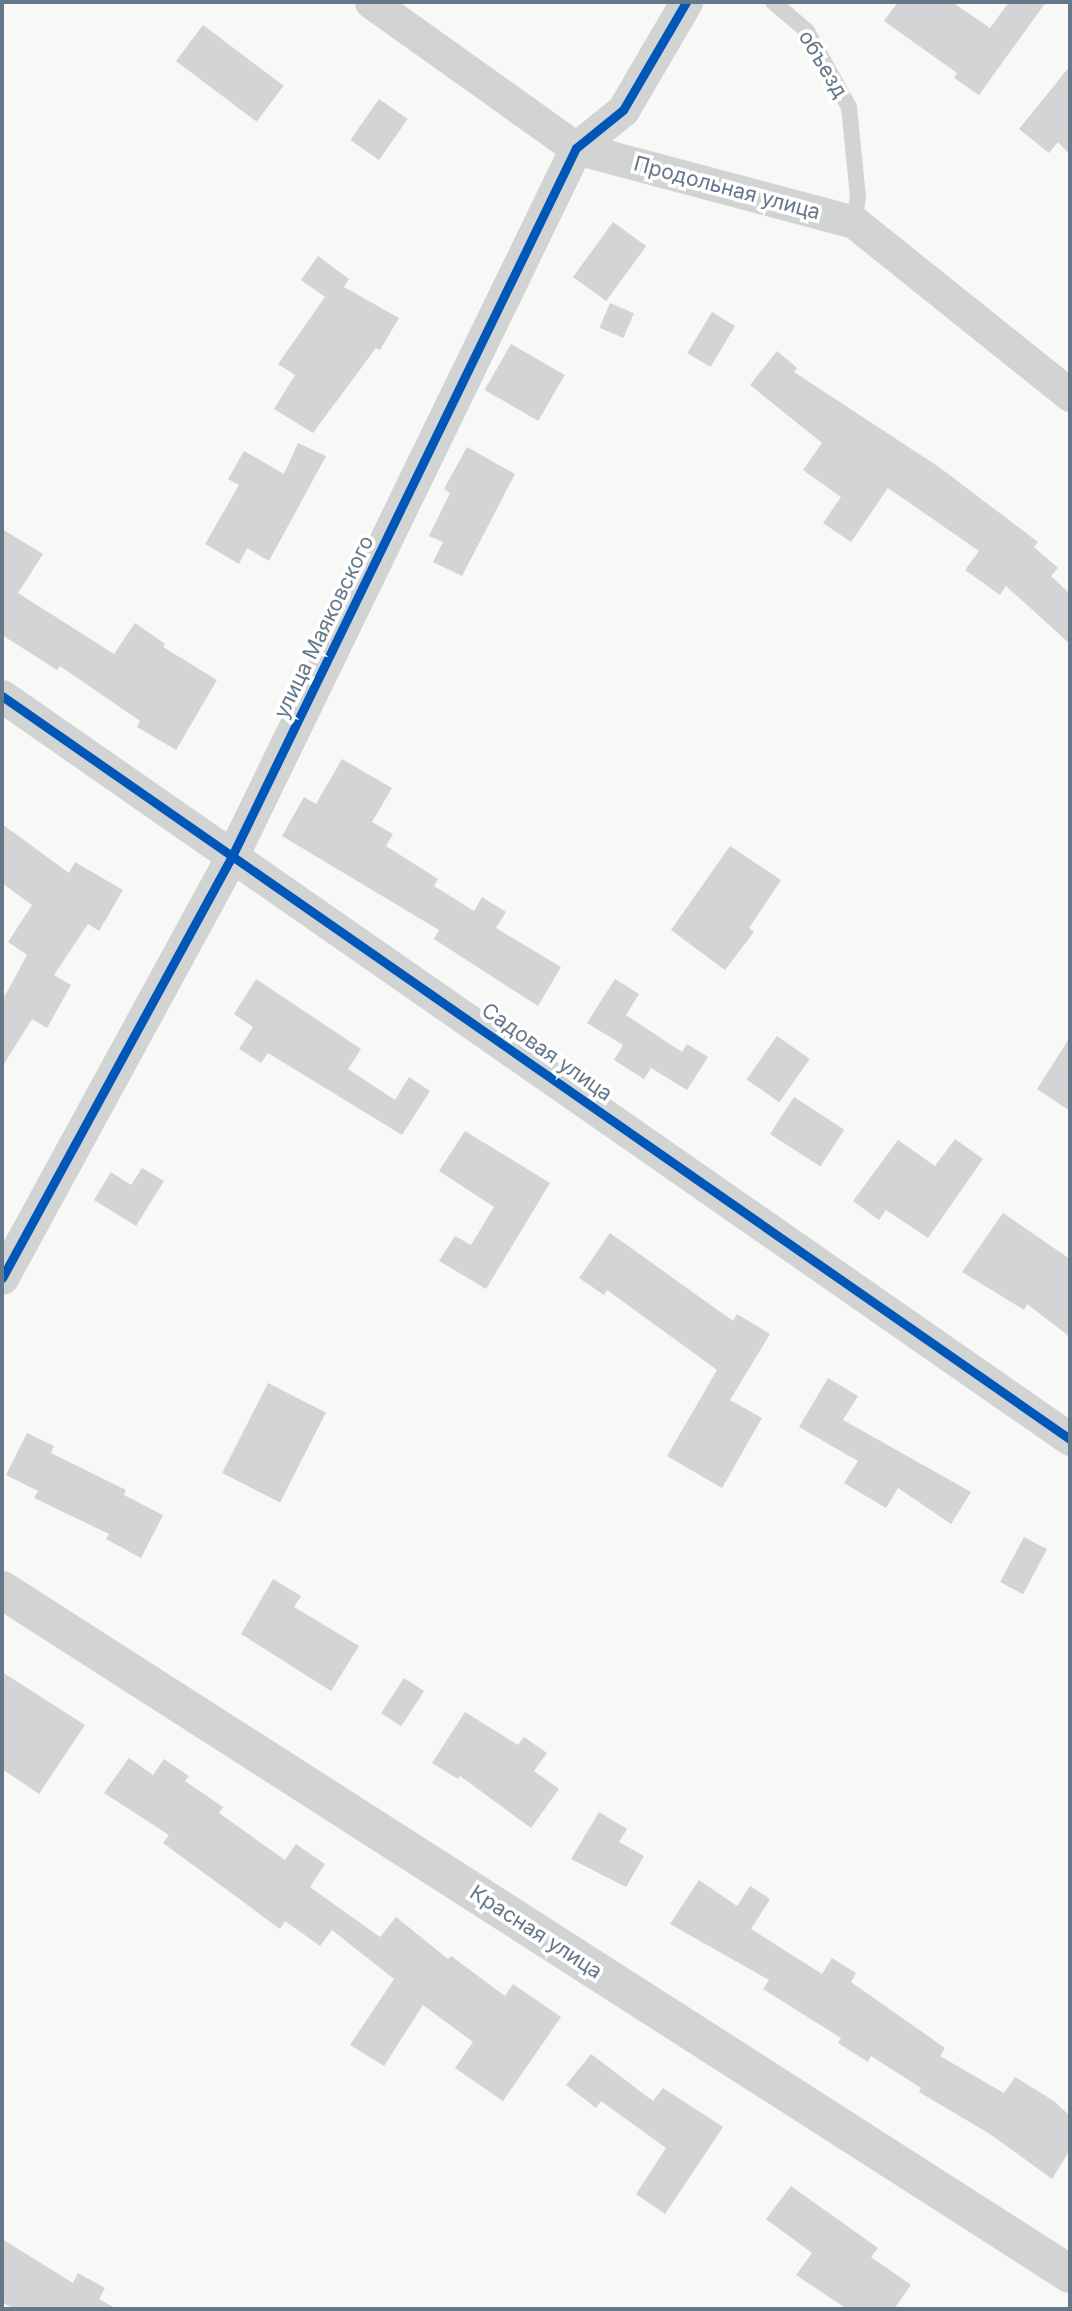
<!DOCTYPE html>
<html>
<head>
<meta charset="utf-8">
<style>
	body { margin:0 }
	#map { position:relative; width:1072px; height:2311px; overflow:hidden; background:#f8f8f7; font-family:Inter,sans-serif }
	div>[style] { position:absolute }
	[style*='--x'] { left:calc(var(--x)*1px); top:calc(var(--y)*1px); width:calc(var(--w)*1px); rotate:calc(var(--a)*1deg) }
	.building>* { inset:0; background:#d2d4d5; transform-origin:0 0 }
	.service>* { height:16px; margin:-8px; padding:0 8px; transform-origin:8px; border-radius:8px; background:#d2d3d3 }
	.minor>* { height:33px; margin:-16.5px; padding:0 16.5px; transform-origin:16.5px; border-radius:16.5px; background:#d2d3d3 }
	.tertiary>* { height:38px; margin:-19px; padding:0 19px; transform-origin:19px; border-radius:19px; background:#d2d3d3 }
	.cycleway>* { height:9px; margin:-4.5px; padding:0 4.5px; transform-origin:4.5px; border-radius:4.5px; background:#0057b8 }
	span { translate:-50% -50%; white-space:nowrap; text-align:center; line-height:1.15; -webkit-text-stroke:7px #fff; paint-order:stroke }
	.street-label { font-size:21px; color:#65788a }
	.frame { position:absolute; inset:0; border:4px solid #65788a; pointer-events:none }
</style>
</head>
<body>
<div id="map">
	<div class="building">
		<i style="clip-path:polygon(898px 2px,952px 2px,990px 28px,1009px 2px,1046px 2px,979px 95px,954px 78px,957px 73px,884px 21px)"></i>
		<i style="left:203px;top:25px;width:101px;height:45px;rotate:37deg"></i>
		<i style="clip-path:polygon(1070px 66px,1070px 155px,1058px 142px,1049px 153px,1019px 129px)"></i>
		<i style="left:379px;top:99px;width:35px;height:50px;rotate:35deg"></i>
		<i style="left:613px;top:222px;width:41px;height:68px;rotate:36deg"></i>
		<i style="clip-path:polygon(318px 256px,349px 279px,344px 287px,399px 318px,380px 350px,376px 348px,313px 433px,274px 409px,295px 375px,278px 364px,325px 297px,301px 280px)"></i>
		<i style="left:610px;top:303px;width:26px;height:27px;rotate:23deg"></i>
		<i style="left:712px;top:312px;width:27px;height:48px;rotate:31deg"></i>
		<i style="left:511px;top:344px;width:62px;height:53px;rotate:30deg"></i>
		<i style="clip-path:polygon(777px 351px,797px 368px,794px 372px,939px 467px,1038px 542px,1034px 547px,1058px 568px,1051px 576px,1070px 594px,1070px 644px,1006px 586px,1000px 595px,965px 570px,979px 551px,888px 488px,851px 542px,823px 523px,841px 497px,803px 470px,822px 443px,750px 385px)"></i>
		<i style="clip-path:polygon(298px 443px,326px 456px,269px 561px,247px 548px,239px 564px,205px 544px,239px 485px,228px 479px,244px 451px,284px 474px)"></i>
		<i style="clip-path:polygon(467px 447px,515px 474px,462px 576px,433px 562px,443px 542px,429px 536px,450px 493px,444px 489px)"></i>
		<i style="clip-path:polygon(2px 529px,43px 554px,18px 593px,114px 654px,135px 623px,165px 644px,163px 647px,217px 680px,176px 750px,137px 727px,140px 721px,60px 666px,57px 670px,2px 635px)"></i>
		<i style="clip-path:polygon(342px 759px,392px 788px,372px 822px,393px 834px,386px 846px,438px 879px,434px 886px,474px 911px,482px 897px,506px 912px,496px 928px,561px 967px,538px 1006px,434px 939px,439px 930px,282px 836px,304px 797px,316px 804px)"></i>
		<i style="clip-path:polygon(2px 824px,69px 873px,75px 862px,123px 890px,99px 931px,88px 924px,54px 975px,71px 985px,47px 1028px,32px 1019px,2px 1067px,2px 1001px,27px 955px,8px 942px,32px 905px,2px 883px)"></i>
		<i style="clip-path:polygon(730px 846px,781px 880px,749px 928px,754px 932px,725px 970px,671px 930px)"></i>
		<i style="clip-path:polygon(256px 979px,361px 1049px,348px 1069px,395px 1100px,409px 1077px,430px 1091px,402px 1135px,268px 1053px,261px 1063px,239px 1049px,253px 1027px,234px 1014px)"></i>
		<i style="clip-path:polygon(615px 979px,639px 994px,626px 1015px,682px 1052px,687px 1044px,708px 1057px,687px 1090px,651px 1068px,644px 1079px,614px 1060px,623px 1045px,587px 1023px)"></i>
		<i style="left:777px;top:1036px;width:40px;height:53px;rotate:35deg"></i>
		<i style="clip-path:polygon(1070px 1037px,1070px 1111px,1037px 1089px)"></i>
		<i style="left:794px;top:1097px;width:60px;height:44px;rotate:33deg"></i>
		<i style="clip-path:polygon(465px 1131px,550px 1183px,486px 1289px,439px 1261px,455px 1236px,471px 1245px,494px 1207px,439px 1171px)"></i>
		<i style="clip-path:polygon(955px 1139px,983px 1159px,928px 1238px,886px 1210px,879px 1220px,853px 1201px,898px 1140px,935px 1166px)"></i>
		<i style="clip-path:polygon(142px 1168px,164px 1181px,136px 1226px,94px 1200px,111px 1172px,131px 1185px)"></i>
		<i style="clip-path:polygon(1003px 1213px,1070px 1259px,1070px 1337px,1027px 1304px,1024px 1310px,962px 1272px)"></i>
		<i style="clip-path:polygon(610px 1233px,733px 1321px,737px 1314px,770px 1334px,730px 1400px,762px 1418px,722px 1488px,667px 1456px,717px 1370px,607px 1290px,604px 1295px,579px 1278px)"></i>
		<i style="clip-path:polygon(828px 1378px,858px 1396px,843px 1420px,971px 1492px,951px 1524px,898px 1488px,886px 1508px,844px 1483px,858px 1461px,799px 1427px)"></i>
		<i style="left:268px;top:1383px;width:65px;height:101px;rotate:27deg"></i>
		<i style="clip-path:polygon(27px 1433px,54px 1446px,51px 1453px,126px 1490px,124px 1495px,163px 1515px,141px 1558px,106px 1539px,109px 1534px,34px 1498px,38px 1491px,6px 1475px)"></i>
		<i style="left:1024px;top:1537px;width:26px;height:51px;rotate:28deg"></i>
		<i style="clip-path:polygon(273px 1579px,301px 1596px,294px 1607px,359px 1646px,331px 1691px,241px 1634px)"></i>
		<i style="clip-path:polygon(2px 1672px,85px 1725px,39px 1794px,2px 1769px)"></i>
		<i style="left:404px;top:1678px;width:24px;height:42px;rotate:33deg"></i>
		<i style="clip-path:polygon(465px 1712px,518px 1745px,524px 1737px,547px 1753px,534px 1771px,559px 1789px,531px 1828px,460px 1776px,458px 1779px,432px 1763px)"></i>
		<i style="clip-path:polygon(129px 1758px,153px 1775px,164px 1759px,189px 1776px,185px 1781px,223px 1807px,219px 1813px,285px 1860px,296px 1844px,325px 1864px,310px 1887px,380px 1937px,396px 1917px,448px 1959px,451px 1956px,505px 1996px,513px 1984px,561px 2017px,503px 2101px,455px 2068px,473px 2042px,423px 2005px,384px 2066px,350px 2045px,394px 1979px,332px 1930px,320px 1946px,285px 1921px,280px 1929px,163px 1843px,169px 1835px,104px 1793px)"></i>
		<i style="clip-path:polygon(599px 1812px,627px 1829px,619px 1842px,644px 1856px,626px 1887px,571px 1859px)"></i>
		<i style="clip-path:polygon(699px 1880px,737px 1906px,750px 1886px,770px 1899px,751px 1929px,822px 1974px,832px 1958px,856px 1973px,851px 1982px,945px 2048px,940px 2056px,1004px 2093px,1015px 2077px,1054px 2101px,1070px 2116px,1070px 2150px,1052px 2179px,990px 2134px,919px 2092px,921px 2088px,871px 2056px,868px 2062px,838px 2043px,841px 2038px,763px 1989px,769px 1980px,670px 1924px)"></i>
		<i style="clip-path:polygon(591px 2054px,653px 2101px,663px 2088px,723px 2127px,665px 2214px,636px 2194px,666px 2148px,601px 2101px,596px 2108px,566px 2085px)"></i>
		<i style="clip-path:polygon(791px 2186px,878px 2248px,871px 2257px,911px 2285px,894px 2309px,847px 2309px,796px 2275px,812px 2253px,766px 2219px)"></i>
		<i style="clip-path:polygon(2px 2239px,73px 2283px,78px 2273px,105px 2288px,99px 2299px,117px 2309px,14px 2309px,2px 2302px)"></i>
	</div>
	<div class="service">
		<i style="--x:773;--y:2;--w:45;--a:40.5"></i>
		<i style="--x:807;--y:31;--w:87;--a:61.1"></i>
		<i style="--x:849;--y:107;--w:90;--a:84.3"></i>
		<i style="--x:858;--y:197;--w:25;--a:99"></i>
	</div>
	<div class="minor">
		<i style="--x:371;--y:2;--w:252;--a:35.5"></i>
		<i style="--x:576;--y:148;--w:288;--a:14.9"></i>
		<i style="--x:854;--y:222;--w:277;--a:38.7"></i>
		<i style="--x:2;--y:696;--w:1301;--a:34.83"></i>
		<i style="--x:2;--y:1278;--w:483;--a:-61.4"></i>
		<i style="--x:233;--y:854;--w:785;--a:-64.09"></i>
		<i style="--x:576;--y:148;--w:60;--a:-39"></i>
		<i style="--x:623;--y:110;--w:125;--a:-59.7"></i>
	</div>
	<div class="tertiary">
		<i style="--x:2;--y:1590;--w:1268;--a:32.64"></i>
	</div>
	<div class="cycleway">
		<i style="--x:2;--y:696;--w:1301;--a:34.83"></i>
		<i style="--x:2;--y:1278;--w:483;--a:-61.4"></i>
		<i style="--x:233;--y:854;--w:785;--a:-64.09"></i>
		<i style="--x:576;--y:148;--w:60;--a:-39"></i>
		<i style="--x:623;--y:110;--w:125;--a:-59.7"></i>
	</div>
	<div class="street-label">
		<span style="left:823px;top:64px;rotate:59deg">объезд</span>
		<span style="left:727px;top:188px;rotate:15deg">Продольная улица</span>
		<span style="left:324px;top:627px;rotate:-64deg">улица Маяковского</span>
		<span style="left:547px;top:1052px;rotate:35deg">Садовая улица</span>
		<span style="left:536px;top:1932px;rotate:33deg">Красная улица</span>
	</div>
	<div class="frame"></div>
</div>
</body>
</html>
